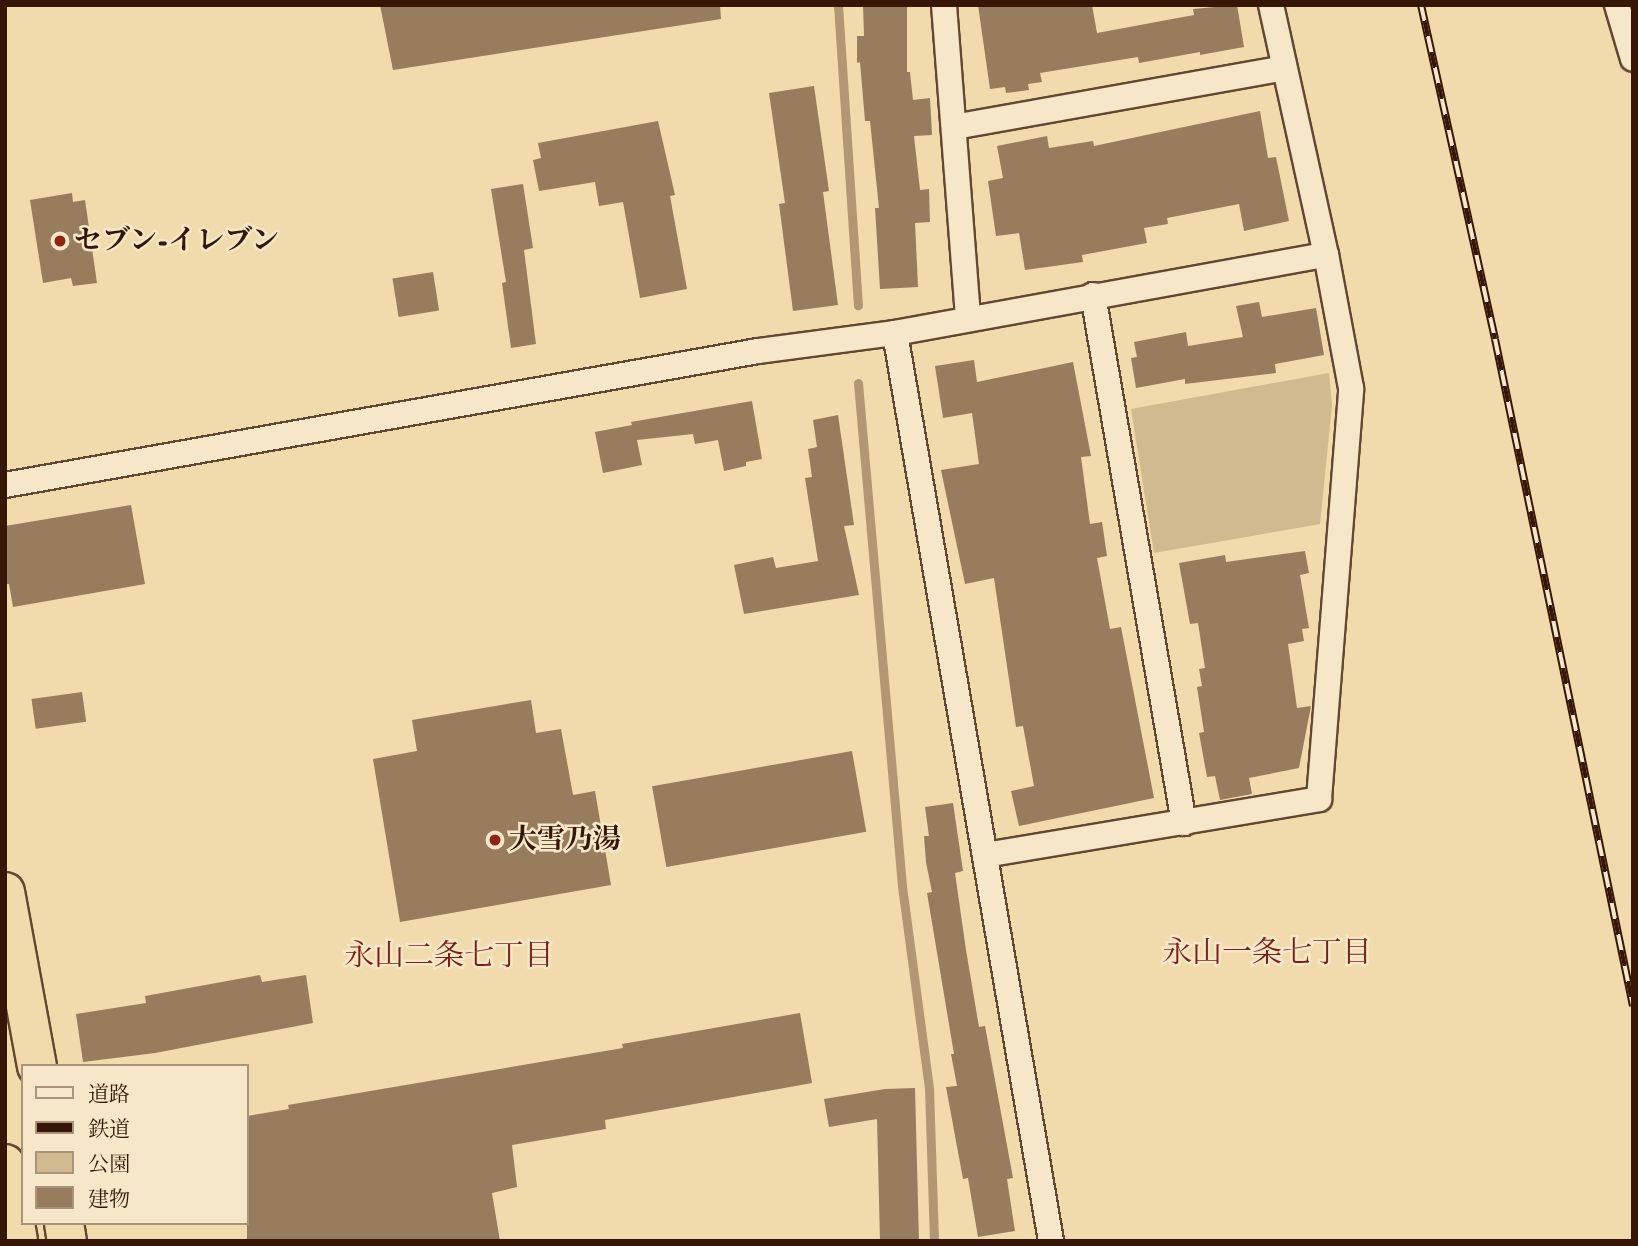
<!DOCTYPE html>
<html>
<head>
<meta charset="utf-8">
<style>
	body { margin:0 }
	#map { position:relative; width:1638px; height:1246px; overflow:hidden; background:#f1daac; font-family:"IM FELL DW Pica","Noto Serif JP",serif }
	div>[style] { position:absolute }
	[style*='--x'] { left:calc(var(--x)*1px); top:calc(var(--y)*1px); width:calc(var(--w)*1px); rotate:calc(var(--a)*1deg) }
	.green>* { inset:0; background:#d1b990 }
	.stream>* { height:9px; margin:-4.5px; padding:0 4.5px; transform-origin:4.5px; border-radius:4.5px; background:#b19774 }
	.building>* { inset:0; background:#977c5d; transform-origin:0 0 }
	.roads { filter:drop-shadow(2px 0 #644730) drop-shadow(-2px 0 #644730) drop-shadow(0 2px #644730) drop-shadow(0 -2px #644730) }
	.street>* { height:24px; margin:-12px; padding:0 12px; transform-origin:12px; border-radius:12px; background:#f6e7c9 }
	.highway>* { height:38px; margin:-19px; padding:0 19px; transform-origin:19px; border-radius:19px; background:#f1daac }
	.rail>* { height:8px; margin-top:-4px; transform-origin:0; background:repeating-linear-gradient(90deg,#f6e7c9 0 16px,#351607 0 32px); box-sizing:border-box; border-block:2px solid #351607 }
	.dots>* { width:19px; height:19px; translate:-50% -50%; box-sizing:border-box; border:4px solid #f6e7c9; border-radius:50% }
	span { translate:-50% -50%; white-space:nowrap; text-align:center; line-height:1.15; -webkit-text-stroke:5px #f6e7c9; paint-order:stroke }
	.poi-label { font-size:28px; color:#351607; font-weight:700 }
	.left { translate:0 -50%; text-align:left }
	.neighbourhood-label { font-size:30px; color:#7a1f14 }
	.frame { position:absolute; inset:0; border:7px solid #351607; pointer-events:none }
	.legend { position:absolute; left:21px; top:1064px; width:228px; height:161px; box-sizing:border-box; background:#f6e7c9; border:2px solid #a9937b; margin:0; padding:9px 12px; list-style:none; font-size:21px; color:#351607 }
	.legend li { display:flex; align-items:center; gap:14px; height:35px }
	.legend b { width:35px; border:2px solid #a9937b }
</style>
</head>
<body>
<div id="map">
	<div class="green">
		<i style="clip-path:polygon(1329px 373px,1332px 405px,1320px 524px,1154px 553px,1131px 409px)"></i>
	</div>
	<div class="stream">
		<i style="--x:838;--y:5;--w:301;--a:86.2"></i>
		<i style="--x:858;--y:383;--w:505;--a:85"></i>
		<i style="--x:902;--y:886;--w:205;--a:82.4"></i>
		<i style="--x:929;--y:1089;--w:152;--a:88.1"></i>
	</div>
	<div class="building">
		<i style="clip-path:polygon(380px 5px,720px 5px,721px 19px,393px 70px)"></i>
		<i style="clip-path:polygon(863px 5px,907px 5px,907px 72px,910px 72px,913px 100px,930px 98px,932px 135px,914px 136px,920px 190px,929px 189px,930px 222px,915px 223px,918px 287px,880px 289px,875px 208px,879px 208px,870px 121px,865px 121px,860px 62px,857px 63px,857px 36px,864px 36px)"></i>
		<i style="clip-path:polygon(978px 5px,1092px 5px,1097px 33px,1194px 15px,1193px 9px,1237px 5px,1244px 47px,1200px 55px,1200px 52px,1139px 63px,1138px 57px,1040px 73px,1042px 82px,1028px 84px,1029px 90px,1006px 93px,1005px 87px,990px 89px)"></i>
		<i style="clip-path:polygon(814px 86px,829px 191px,823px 192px,838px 305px,793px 311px,779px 204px,785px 203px,769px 93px)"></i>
		<i style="clip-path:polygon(1260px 111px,1268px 158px,1276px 157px,1289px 221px,1244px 231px,1239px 204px,1167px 218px,1168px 224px,1144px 228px,1147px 243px,1082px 255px,1083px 262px,1025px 270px,1019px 233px,996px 236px,988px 181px,1003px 178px,997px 146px,1047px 136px,1049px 148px,1093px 141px,1094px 146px)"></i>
		<i style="clip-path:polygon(658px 121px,675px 195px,670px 196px,687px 289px,640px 298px,623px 202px,599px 206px,595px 182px,539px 191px,533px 160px,541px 158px,538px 143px)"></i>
		<i style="clip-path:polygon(523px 184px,533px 248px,524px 250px,536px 344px,511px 348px,502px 283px,506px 282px,491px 189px)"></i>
		<i style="clip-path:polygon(72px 193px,73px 202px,85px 200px,97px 283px,73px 286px,71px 278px,43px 283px,30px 200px)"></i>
		<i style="left:433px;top:272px;width:39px;height:41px;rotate:81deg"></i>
		<i style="clip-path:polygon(1259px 302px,1262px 317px,1316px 308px,1324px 355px,1275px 364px,1276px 373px,1185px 384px,1185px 379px,1136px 388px,1131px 358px,1137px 357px,1134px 342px,1186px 332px,1188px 346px,1243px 337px,1236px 306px)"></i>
		<i style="clip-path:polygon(974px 360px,977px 382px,1073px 362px,1091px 456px,1081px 457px,1090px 524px,1102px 522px,1107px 556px,1097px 558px,1110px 629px,1121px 627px,1154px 798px,1019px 826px,1011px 791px,1034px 786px,1023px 726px,1016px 727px,994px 578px,965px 584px,941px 470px,979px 464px,972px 413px,943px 418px,935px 366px)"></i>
		<i style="clip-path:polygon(752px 401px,762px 459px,746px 462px,746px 466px,724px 471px,718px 440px,695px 444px,693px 434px,637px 440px,642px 465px,603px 473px,595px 432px,632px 425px,631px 422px)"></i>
		<i style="clip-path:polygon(838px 415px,854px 525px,844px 526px,859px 595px,744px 614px,734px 565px,773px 557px,776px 568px,818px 561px,805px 478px,812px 477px,808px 449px,817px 447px,813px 420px)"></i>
		<i style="clip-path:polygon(131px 505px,145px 584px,13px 607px,9px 584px,5px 584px,5px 526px)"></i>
		<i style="clip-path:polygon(1305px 551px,1309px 573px,1300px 575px,1309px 628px,1302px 629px,1304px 641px,1288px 644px,1297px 708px,1311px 706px,1299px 768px,1249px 778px,1252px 794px,1220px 800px,1215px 776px,1207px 777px,1199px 733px,1204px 732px,1197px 687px,1202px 686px,1199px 669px,1205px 668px,1198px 623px,1190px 624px,1179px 563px,1225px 555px,1226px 562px)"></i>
		<i style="left:82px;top:692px;width:30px;height:51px;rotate:82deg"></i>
		<i style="clip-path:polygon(531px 700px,536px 733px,561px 729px,573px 795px,595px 791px,611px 885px,400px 922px,373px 759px,417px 751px,412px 720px)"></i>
		<i style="left:852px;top:751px;width:82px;height:203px;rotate:80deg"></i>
		<i style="clip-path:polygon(953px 803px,963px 871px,955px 873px,966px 950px,979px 1027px,985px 1026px,1013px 1178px,1007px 1179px,1015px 1231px,978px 1237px,968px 1178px,963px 1179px,946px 1087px,957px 1086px,951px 1054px,954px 1054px,927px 893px,932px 892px,926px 862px,924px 836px,929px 836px,925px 807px)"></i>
		<i style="clip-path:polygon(260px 975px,262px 982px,306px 975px,313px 1023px,155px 1053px,83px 1062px,76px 1014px,146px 1003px,145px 996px)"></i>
		<i style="clip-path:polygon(800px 1013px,812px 1083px,605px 1120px,606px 1129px,512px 1145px,517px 1187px,492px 1193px,500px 1241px,247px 1241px,247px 1116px,289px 1109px,288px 1105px,623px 1048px,622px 1044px)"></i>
		<i style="clip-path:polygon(915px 1088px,919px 1241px,880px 1241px,877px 1119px,829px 1127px,824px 1099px,885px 1089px)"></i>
	</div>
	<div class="roads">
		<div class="street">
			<i style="--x:944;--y:5;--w:315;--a:85.6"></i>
			<i style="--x:1617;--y:5;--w:56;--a:73.5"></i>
			<i style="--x:954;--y:127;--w:335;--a:-10.1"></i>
			<i style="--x:1093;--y:295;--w:536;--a:80.22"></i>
			<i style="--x:895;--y:333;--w:921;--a:80.25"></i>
			<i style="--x:5;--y:485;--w:765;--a:-10.09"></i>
			<i style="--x:758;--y:351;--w:138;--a:-7.5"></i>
			<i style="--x:895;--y:333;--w:438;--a:-10.3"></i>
			<i style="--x:985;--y:855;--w:339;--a:-9.5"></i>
			<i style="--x:1319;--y:799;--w:412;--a:-85.5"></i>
			<i style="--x:1351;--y:388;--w:135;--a:-100.6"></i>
			<i style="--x:1326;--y:255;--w:256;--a:-102.4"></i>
		</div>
		<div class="highway">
			<i style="--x:5;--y:892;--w:177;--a:79.6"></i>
			<i style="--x:5;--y:1164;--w:78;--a:80.4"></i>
			<i style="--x:64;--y:1223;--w:18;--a:81"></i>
		</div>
	</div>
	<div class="rail">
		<i style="--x:1421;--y:5;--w:342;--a:77.5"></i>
		<i style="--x:1495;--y:339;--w:681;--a:78.31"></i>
	</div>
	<div class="dots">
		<i style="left:60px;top:241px;background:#8f2418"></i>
		<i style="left:495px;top:840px;background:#8f2418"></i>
	</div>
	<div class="poi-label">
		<span class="left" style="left:74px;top:241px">セブン-イレブン</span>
		<span class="left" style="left:509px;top:840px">大雪乃湯</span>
	</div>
	<div class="neighbourhood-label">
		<span style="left:1267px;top:954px">永山一条七丁目</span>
		<span style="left:449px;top:957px">永山二条七丁目</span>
	</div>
	<div class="frame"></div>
	<ul class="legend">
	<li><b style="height:9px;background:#f6e7c9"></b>道路</li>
	<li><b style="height:9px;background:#351607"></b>鉄道</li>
	<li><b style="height:19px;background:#d1b990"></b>公園</li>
	<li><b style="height:19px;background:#977c5d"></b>建物</li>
	</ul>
</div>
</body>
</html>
